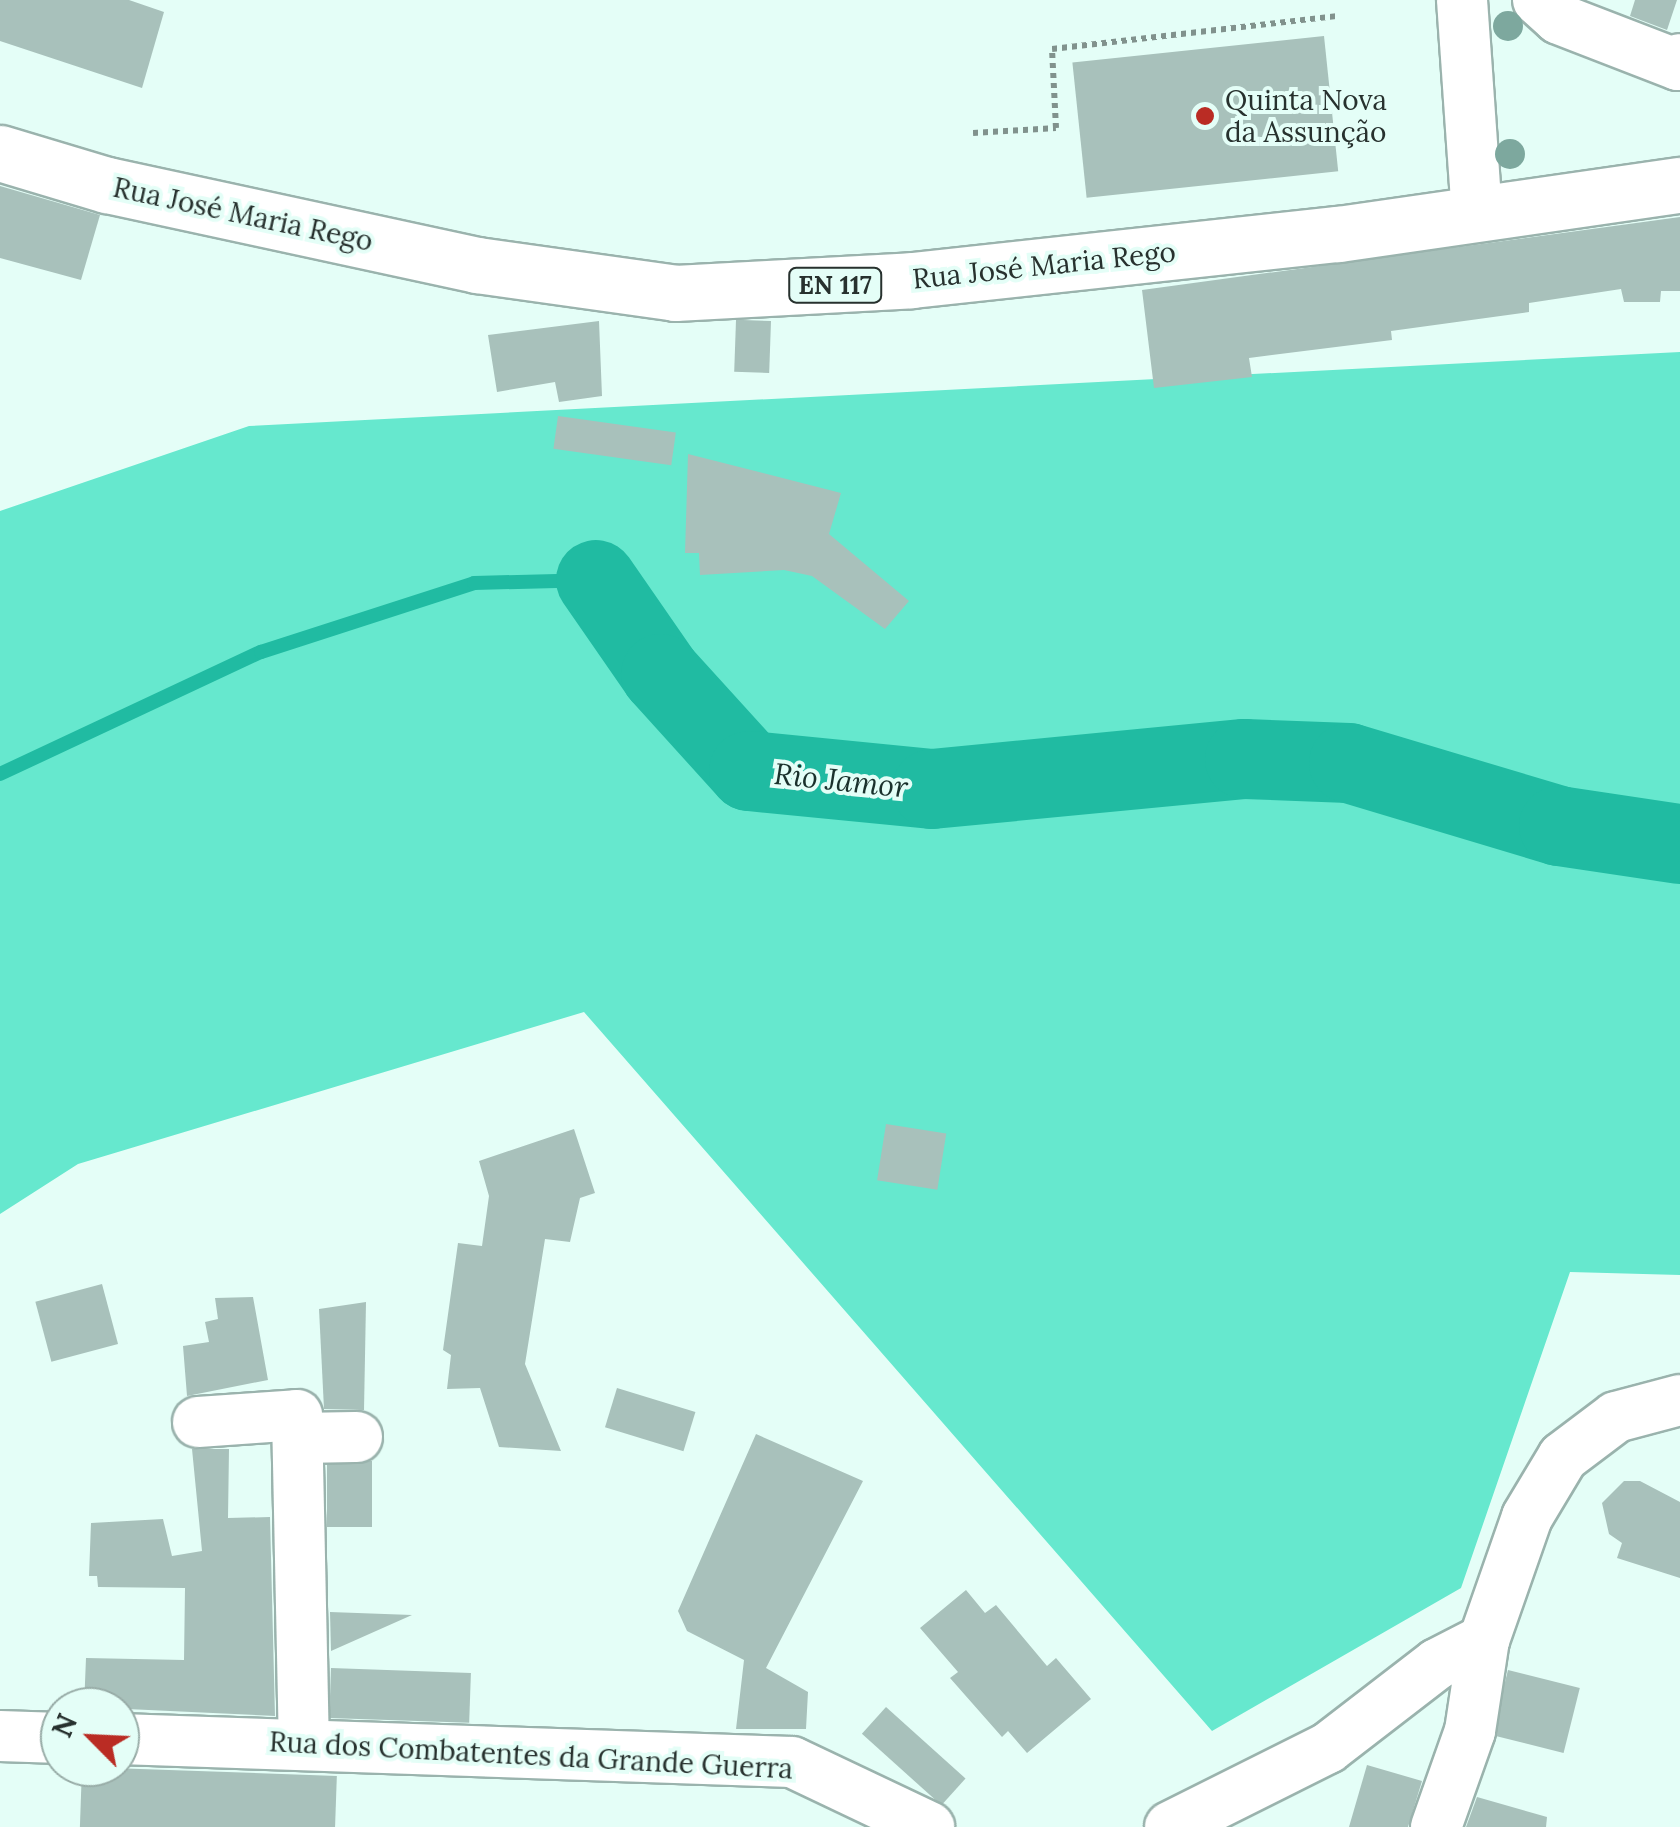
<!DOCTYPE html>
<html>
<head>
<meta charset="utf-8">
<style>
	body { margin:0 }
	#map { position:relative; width:1680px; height:1827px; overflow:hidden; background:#e4fef7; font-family:Lora,serif }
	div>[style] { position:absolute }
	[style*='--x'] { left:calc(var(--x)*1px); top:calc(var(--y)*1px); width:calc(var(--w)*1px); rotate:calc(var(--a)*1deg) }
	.green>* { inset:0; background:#66e8ce }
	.stream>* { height:14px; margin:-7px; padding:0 7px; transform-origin:7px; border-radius:7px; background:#20bba2 }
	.river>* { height:80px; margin:-40px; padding:0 40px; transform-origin:40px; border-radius:40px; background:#20bba2 }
	.building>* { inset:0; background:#a8c1bb; transform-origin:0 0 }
	.path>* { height:6px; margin-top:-3px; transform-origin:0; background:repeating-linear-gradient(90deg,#81928d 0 5px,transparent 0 10px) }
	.roads { filter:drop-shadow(2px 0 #9ab3ad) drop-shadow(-2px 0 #9ab3ad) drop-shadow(0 2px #9ab3ad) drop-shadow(0 -2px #9ab3ad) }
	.street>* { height:50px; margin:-25px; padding:0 25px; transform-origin:25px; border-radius:25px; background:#fff }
	.primary>* { height:55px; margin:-27.5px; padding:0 27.5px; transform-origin:27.5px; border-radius:27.5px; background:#fff }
	.trees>* { width:30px; height:30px; margin:-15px; border-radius:50%; background:#7da89e }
	.dots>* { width:28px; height:28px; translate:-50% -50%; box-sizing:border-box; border:5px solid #e4fef7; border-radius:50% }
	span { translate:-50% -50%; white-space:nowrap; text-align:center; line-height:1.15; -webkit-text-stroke:8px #e4fef7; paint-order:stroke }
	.shield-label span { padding:2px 8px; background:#e4fef7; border:2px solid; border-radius:8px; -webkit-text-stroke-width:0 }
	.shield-label { font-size:25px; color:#27312e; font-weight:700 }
	.poi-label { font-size:28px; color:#27312e }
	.left { translate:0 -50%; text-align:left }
	.street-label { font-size:28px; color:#27312e }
	.water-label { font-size:30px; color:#1a312c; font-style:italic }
	.north { position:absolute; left:40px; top:1687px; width:100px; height:100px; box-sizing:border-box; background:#e4fef7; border:2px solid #98aca7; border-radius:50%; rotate:294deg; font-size:28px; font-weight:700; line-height:40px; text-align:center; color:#27312e }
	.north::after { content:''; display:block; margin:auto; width:35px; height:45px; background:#ba2c24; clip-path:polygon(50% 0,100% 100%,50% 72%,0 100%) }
</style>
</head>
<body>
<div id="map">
	<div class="green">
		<i style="clip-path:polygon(1680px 352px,1680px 1275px,1570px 1272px,1461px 1588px,1212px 1731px,584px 1012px,78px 1164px,0 1214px,0 511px,249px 426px)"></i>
	</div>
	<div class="stream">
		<i style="--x:0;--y:774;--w:288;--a:-25.1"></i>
		<i style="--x:261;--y:652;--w:224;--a:-17.9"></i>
		<i style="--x:474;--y:583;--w:122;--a:-1.4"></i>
	</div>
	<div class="river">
		<i style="--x:596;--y:580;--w:114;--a:55.3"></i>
		<i style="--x:661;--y:674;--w:131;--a:47.8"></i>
		<i style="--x:749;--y:771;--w:184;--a:5.6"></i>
		<i style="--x:932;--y:789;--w:314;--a:-5.5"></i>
		<i style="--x:1245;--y:759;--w:104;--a:2.2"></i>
		<i style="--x:1349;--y:763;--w:219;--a:16.7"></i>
		<i style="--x:1559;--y:826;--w:122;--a:8.5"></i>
	</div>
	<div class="building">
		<i style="clip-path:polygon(0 0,129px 0,164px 12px,142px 88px,0 41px)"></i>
		<i style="clip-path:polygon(1635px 0,1677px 0,1667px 30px,1630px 16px)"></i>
		<i style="left:1324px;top:36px;width:136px;height:253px;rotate:84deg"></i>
		<i style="clip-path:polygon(0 186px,100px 215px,81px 280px,0 258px)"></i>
		<i style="clip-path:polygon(1680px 217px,1680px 291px,1661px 291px,1660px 302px,1624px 302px,1621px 289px,1529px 303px,1529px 312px,1391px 331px,1392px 340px,1249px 358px,1252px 377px,1154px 388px,1142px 290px)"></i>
		<i style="clip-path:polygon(599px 321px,602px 396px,559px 402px,555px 382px,497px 392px,488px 335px)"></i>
		<i style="left:771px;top:321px;width:52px;height:35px;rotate:92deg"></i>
		<i style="left:558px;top:416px;width:119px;height:33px;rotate:8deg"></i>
		<i style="clip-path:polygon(688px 454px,841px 493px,829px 534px,909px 601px,885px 629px,812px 576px,784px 570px,700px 575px,699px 553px,685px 553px)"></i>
		<i style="left:886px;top:1124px;width:61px;height:57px;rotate:9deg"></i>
		<i style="clip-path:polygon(574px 1129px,595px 1193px,580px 1198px,570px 1242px,545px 1239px,525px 1364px,561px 1451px,499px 1447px,480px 1388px,447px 1389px,451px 1355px,443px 1350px,458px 1243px,482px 1246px,489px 1196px,479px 1161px)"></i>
		<i style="left:102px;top:1284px;width:62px;height:69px;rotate:75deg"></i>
		<i style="clip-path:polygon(253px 1297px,268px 1380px,187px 1396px,183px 1346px,209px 1342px,205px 1322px,218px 1319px,215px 1298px)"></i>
		<i style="clip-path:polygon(366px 1302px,364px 1410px,324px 1409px,319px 1309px)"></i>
		<i style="left:617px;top:1388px;width:82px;height:41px;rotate:17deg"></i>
		<i style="clip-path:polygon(756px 1434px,863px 1481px,766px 1668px,808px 1692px,806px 1729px,736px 1729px,744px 1660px,687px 1631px,678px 1611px)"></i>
		<i style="clip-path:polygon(192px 1449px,229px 1449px,228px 1518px,270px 1517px,275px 1716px,84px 1707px,86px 1658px,184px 1660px,185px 1588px,98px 1587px,97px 1576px,89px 1576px,91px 1523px,163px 1519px,172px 1556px,202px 1551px)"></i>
		<i style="left:372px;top:1461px;width:66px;height:45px;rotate:90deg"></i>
		<i style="clip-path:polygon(1624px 1481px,1640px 1481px,1680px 1502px,1680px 1578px,1617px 1558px,1622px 1543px,1609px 1534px,1602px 1503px)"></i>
		<i style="clip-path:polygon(966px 1590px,985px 1613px,996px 1605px,1047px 1666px,1056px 1658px,1091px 1699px,1027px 1753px,1008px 1731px,1002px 1737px,950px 1678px,958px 1672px,920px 1628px)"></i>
		<i style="clip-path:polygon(330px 1612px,412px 1615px,331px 1651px)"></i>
		<i style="left:331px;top:1668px;width:140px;height:50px;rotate:2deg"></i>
		<i style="left:1508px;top:1670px;width:74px;height:67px;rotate:14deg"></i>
		<i style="left:886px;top:1707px;width:107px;height:36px;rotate:42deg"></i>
		<i style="clip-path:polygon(1367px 1765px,1422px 1781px,1408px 1827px,1349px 1827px)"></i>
		<i style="left:82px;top:1767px;width:255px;height:60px;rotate:2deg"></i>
		<i style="clip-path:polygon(1477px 1797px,1547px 1817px,1546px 1827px,1466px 1827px)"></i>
	</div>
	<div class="path">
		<i style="--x:973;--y:133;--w:83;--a:-3.4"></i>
		<i style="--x:1056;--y:128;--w:79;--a:-92.9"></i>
		<i style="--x:1052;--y:49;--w:286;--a:-6.6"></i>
	</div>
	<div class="roads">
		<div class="street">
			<i style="--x:1462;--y:0;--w:214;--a:86"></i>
			<i style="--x:1538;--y:0;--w:28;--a:42"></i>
			<i style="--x:1559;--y:19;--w:128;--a:21.1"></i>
			<i style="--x:1678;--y:65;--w:6;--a:-72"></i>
			<i style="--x:198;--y:1422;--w:99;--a:-4"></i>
			<i style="--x:297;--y:1415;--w:327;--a:88.8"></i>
			<i style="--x:298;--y:1438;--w:59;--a:-1"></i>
			<i style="--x:0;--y:1736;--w:60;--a:1.9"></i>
			<i style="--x:120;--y:1739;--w:672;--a:1.96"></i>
			<i style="--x:792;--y:1762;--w:152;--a:25.4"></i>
			<i style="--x:1170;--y:1827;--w:177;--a:-26.6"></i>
			<i style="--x:1328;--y:1748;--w:138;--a:-37.6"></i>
			<i style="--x:1437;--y:1664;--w:53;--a:-27.1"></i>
			<i style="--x:1436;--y:1827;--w:102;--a:-70.5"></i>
			<i style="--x:1470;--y:1731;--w:92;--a:-81.3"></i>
			<i style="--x:1484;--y:1640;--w:130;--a:-70.7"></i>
			<i style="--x:1527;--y:1517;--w:70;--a:-59"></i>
			<i style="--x:1563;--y:1457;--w:66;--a:-37"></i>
			<i style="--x:1616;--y:1417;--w:66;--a:-14.9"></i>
		</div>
		<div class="primary">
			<i style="--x:0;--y:153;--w:112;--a:16.7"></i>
			<i style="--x:107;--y:185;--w:379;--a:12.2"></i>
			<i style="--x:477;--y:265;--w:200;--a:8"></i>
			<i style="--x:675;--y:293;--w:237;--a:-3.1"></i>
			<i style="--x:912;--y:280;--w:428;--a:-6.2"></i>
			<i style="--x:1338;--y:234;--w:345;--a:-8.2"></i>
		</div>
	</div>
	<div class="trees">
		<i style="left:1508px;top:26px"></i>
		<i style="left:1510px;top:154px"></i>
	</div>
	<div class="dots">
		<i style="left:1205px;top:116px;background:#ba2c24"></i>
	</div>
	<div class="shield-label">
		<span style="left:835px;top:285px">EN 117</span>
	</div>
	<div class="poi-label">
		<span class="left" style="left:1225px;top:116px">Quinta Nova<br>da Assunção</span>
	</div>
	<div class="street-label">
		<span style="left:243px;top:214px;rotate:12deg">Rua José Maria Rego</span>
		<span style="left:1044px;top:265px;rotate:-6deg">Rua José Maria Rego</span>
		<span style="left:531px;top:1755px;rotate:3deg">Rua dos Combatentes da Grande Guerra</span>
	</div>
	<div class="water-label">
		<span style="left:841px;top:780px;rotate:6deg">Rio Jamor</span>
	</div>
	<div class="north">N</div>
</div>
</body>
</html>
